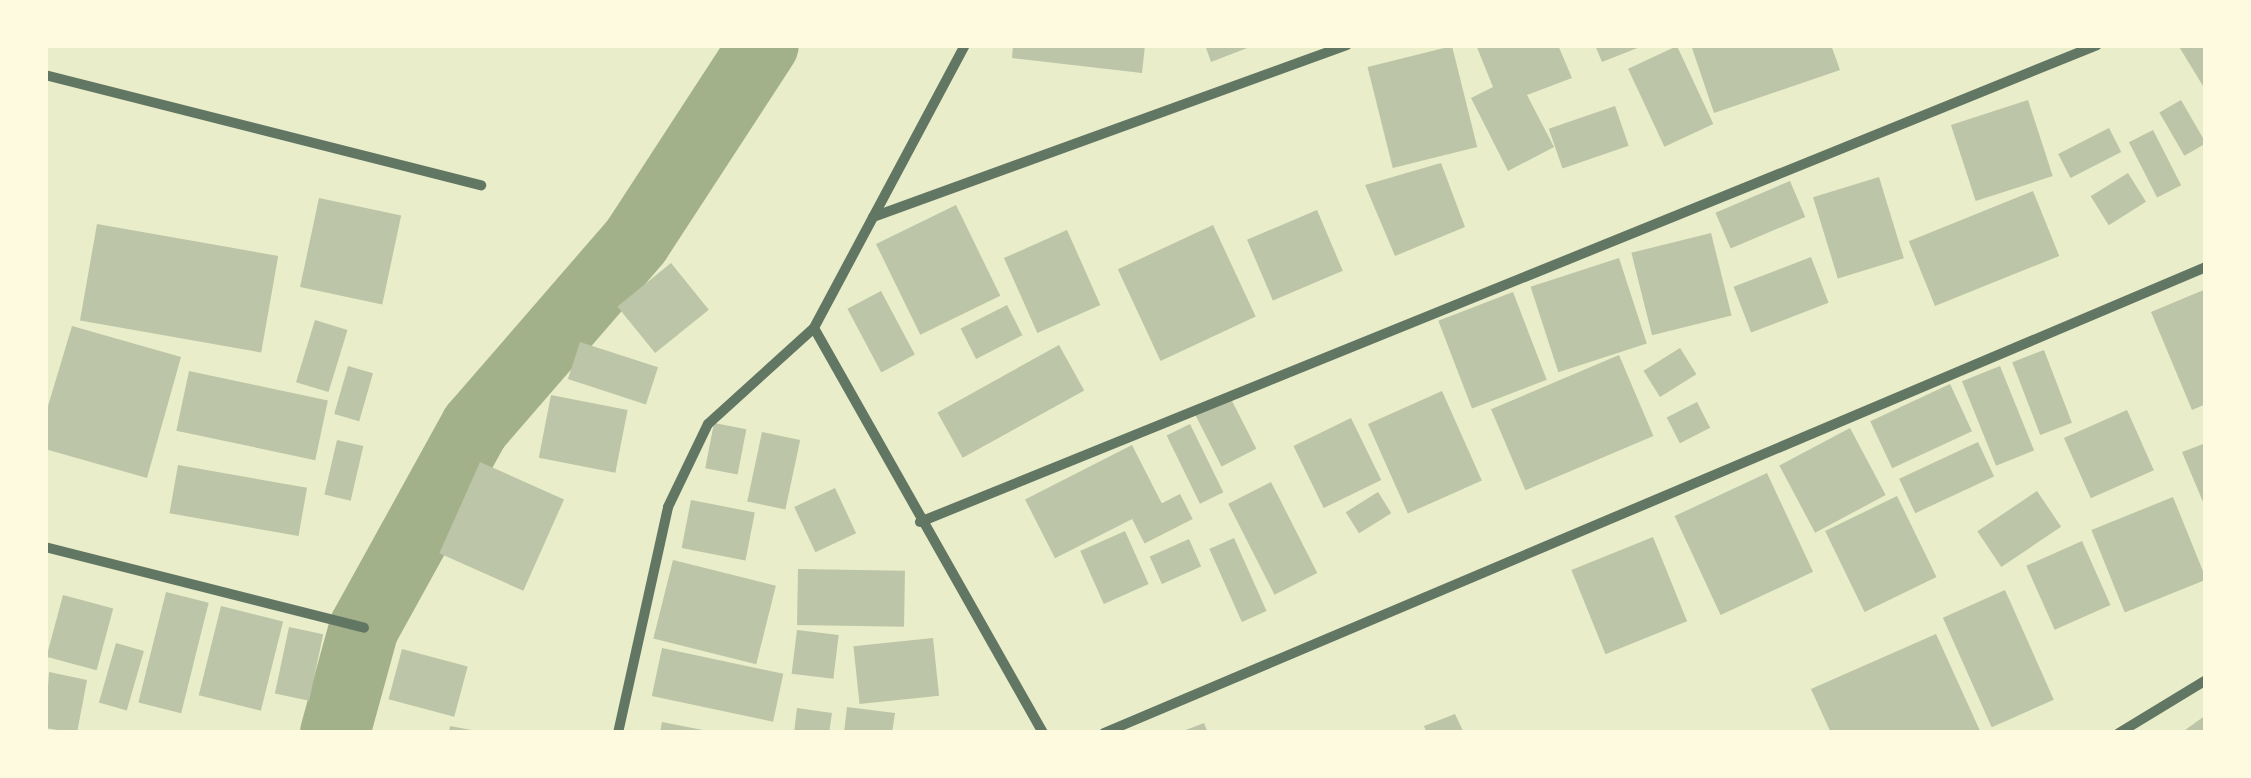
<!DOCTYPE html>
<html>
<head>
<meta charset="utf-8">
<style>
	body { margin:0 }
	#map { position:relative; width:2251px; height:778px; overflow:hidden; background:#e9edc9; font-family:Figtree,sans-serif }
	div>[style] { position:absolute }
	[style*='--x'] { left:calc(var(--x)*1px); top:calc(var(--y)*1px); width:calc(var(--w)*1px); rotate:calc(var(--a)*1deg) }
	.canal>* { height:70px; margin:-35px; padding:0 35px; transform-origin:35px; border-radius:35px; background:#a3b18a }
	.building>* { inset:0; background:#bcc5a7; transform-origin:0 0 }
	.minor>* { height:10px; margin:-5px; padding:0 5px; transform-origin:5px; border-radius:5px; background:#617663 }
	span { translate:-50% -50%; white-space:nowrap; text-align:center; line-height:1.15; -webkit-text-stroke:8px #fefae0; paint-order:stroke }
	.frame { position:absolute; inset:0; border:48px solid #fefae0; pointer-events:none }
</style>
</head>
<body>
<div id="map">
	<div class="canal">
		<i style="--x:335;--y:733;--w:109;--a:-74.6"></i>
		<i style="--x:364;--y:628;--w:230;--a:-61.1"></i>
		<i style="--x:475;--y:427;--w:246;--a:-49.1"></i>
		<i style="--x:636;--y:241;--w:234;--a:-56.9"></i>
	</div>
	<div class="building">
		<i style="clip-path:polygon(1013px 45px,1145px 45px,1142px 73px,1012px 58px)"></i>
		<i style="clip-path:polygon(1205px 45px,1255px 45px,1211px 62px)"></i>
		<i style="clip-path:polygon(1476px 45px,1558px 45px,1572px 78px,1527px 95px,1554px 147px,1508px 171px,1471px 98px,1493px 87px)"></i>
		<i style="clip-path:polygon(1595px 45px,1645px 45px,1602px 62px)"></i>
		<i style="clip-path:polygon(1691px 45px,1831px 45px,1840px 70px,1714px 113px)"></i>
		<i style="clip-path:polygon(2178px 45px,2206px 45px,2206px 84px,2203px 86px)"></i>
		<i style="left:1452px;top:46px;width:104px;height:87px;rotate:76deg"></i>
		<i style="left:1677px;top:46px;width:86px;height:54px;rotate:65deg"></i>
		<i style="left:2028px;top:100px;width:80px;height:81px;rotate:72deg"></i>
		<i style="left:2181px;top:100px;width:50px;height:25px;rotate:60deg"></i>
		<i style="left:1615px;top:106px;width:42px;height:70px;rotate:71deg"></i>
		<i style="left:2109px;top:128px;width:27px;height:57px;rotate:63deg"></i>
		<i style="left:2153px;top:130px;width:62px;height:27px;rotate:63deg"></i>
		<i style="clip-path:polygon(1441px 163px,1465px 227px,1395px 256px,1365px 185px)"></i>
		<i style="left:2128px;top:173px;width:34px;height:44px;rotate:58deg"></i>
		<i style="left:1879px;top:177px;width:85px;height:69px;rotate:73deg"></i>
		<i style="left:1790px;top:181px;width:39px;height:81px;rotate:67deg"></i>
		<i style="left:2033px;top:191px;width:70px;height:134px;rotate:68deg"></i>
		<i style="left:319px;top:198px;width:84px;height:91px;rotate:12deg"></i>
		<i style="left:956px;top:205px;width:101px;height:89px;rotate:64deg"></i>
		<i style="left:1317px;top:210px;width:66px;height:76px;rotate:67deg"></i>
		<i style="left:97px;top:224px;width:184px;height:98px;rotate:10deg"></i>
		<i style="left:1213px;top:225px;width:101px;height:105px;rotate:65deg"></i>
		<i style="left:1067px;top:230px;width:82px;height:69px;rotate:66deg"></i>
		<i style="left:1711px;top:233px;width:85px;height:82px;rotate:76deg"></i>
		<i style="left:1811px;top:257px;width:49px;height:83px;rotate:69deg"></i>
		<i style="left:1619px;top:258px;width:90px;height:93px;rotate:72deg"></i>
		<i style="left:671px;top:263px;width:60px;height:69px;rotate:51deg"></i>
		<i style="clip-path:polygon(2206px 289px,2206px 404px,2192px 410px,2151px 312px)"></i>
		<i style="left:881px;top:291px;width:72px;height:38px;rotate:62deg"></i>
		<i style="left:1513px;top:292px;width:94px;height:80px;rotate:69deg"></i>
		<i style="left:1007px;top:305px;width:34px;height:52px;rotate:63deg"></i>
		<i style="left:315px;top:320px;width:34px;height:65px;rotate:17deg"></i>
		<i style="clip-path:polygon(72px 326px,181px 357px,147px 478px,45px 449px,45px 416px)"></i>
		<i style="left:580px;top:342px;width:82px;height:39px;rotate:18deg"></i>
		<i style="left:1059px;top:345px;width:52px;height:139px;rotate:61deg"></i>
		<i style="left:1680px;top:348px;width:31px;height:43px;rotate:58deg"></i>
		<i style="left:2044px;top:350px;width:78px;height:34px;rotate:69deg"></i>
		<i style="left:1619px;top:355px;width:88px;height:139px;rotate:67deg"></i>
		<i style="left:348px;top:366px;width:26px;height:50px;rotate:16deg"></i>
		<i style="left:2000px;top:366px;width:91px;height:41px;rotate:68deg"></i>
		<i style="left:189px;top:371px;width:142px;height:61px;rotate:12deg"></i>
		<i style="left:1950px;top:384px;width:52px;height:88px;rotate:65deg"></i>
		<i style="left:1442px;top:391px;width:98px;height:81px;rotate:66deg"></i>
		<i style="left:551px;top:395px;width:78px;height:64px;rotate:11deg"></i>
		<i style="left:1230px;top:397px;width:58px;height:39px;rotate:63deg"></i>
		<i style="left:1697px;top:402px;width:29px;height:34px;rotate:63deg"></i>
		<i style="left:2127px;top:410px;width:66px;height:69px;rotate:66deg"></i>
		<i style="left:1351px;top:418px;width:69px;height:64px;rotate:64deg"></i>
		<i style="left:714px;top:423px;width:33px;height:46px;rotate:11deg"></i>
		<i style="left:1190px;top:424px;width:76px;height:26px;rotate:64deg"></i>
		<i style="left:1850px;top:428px;width:76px;height:80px;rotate:62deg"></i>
		<i style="left:762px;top:432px;width:39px;height:71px;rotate:12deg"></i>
		<i style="left:337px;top:440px;width:27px;height:56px;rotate:13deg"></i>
		<i style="left:1978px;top:442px;width:38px;height:87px;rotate:65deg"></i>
		<i style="clip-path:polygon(2206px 443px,2206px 509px,2182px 452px)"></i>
		<i style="left:1132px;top:445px;width:66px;height:120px;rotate:63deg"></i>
		<i style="left:480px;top:462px;width:92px;height:100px;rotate:24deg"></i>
		<i style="left:178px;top:465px;width:131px;height:49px;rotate:10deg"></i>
		<i style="left:1767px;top:473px;width:109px;height:102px;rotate:65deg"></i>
		<i style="left:1271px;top:482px;width:102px;height:48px;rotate:63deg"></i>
		<i style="left:835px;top:488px;width:50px;height:45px;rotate:65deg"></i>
		<i style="left:2037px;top:491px;width:43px;height:72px;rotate:56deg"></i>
		<i style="left:1378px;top:492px;width:25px;height:38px;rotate:58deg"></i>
		<i style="left:1180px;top:494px;width:28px;height:54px;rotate:63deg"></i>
		<i style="left:1897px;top:496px;width:90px;height:80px;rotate:64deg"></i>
		<i style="left:2173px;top:497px;width:89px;height:88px;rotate:68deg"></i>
		<i style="left:691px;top:500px;width:65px;height:49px;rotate:11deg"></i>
		<i style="left:1125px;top:531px;width:58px;height:49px;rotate:66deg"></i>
		<i style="left:1653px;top:537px;width:91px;height:88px;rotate:68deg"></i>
		<i style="left:1234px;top:538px;width:80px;height:27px;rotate:66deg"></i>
		<i style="left:1189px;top:539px;width:30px;height:43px;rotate:66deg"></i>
		<i style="left:2082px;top:541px;width:70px;height:61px;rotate:66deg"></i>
		<i style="left:673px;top:560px;width:106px;height:81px;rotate:14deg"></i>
		<i style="left:798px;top:569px;width:107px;height:56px;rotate:1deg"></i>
		<i style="left:2005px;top:590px;width:120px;height:68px;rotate:66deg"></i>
		<i style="left:166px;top:592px;width:44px;height:114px;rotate:14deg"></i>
		<i style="left:63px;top:595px;width:52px;height:64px;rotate:15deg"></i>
		<i style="left:221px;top:606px;width:64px;height:92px;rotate:14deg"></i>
		<i style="left:289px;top:627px;width:35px;height:68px;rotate:12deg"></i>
		<i style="left:797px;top:630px;width:42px;height:44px;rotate:7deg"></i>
		<i style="clip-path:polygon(1936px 634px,1981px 733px,1831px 733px,1811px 689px)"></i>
		<i style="left:933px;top:638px;width:58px;height:80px;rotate:84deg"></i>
		<i style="left:116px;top:643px;width:29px;height:62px;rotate:16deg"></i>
		<i style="left:662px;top:648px;width:124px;height:49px;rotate:12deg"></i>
		<i style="left:402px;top:649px;width:68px;height:52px;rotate:15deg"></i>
		<i style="clip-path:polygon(49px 672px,87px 680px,77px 733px,45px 728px)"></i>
		<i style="clip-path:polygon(847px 707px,895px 713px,892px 733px,844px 733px)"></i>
		<i style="clip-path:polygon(797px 708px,832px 713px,829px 733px,794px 733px)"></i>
		<i style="clip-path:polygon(1455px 714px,1464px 733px,1427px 733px,1424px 726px)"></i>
		<i style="clip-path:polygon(2206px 715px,2206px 733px,2181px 733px)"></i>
		<i style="clip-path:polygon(662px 722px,708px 731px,708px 733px,660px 733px)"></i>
		<i style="clip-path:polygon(1204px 723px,1208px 733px,1178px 733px)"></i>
		<i style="clip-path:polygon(450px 726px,477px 731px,477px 733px,449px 733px)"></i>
	</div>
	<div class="minor">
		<i style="--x:965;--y:45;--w:321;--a:118.1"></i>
		<i style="--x:814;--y:328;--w:465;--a:60.5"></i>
		<i style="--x:45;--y:75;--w:450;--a:14.2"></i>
		<i style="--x:873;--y:217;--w:504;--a:-19.94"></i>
		<i style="--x:920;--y:522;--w:1270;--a:-22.06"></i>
		<i style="--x:45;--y:547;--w:329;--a:14.2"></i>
		<i style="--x:618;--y:733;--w:231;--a:-77.5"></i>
		<i style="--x:668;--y:507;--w:92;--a:-64.3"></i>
		<i style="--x:708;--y:424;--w:143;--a:-42.2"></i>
		<i style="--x:1104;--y:733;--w:1196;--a:-22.92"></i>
		<i style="--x:2119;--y:733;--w:102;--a:-31.3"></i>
	</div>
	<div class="frame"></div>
</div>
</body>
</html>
